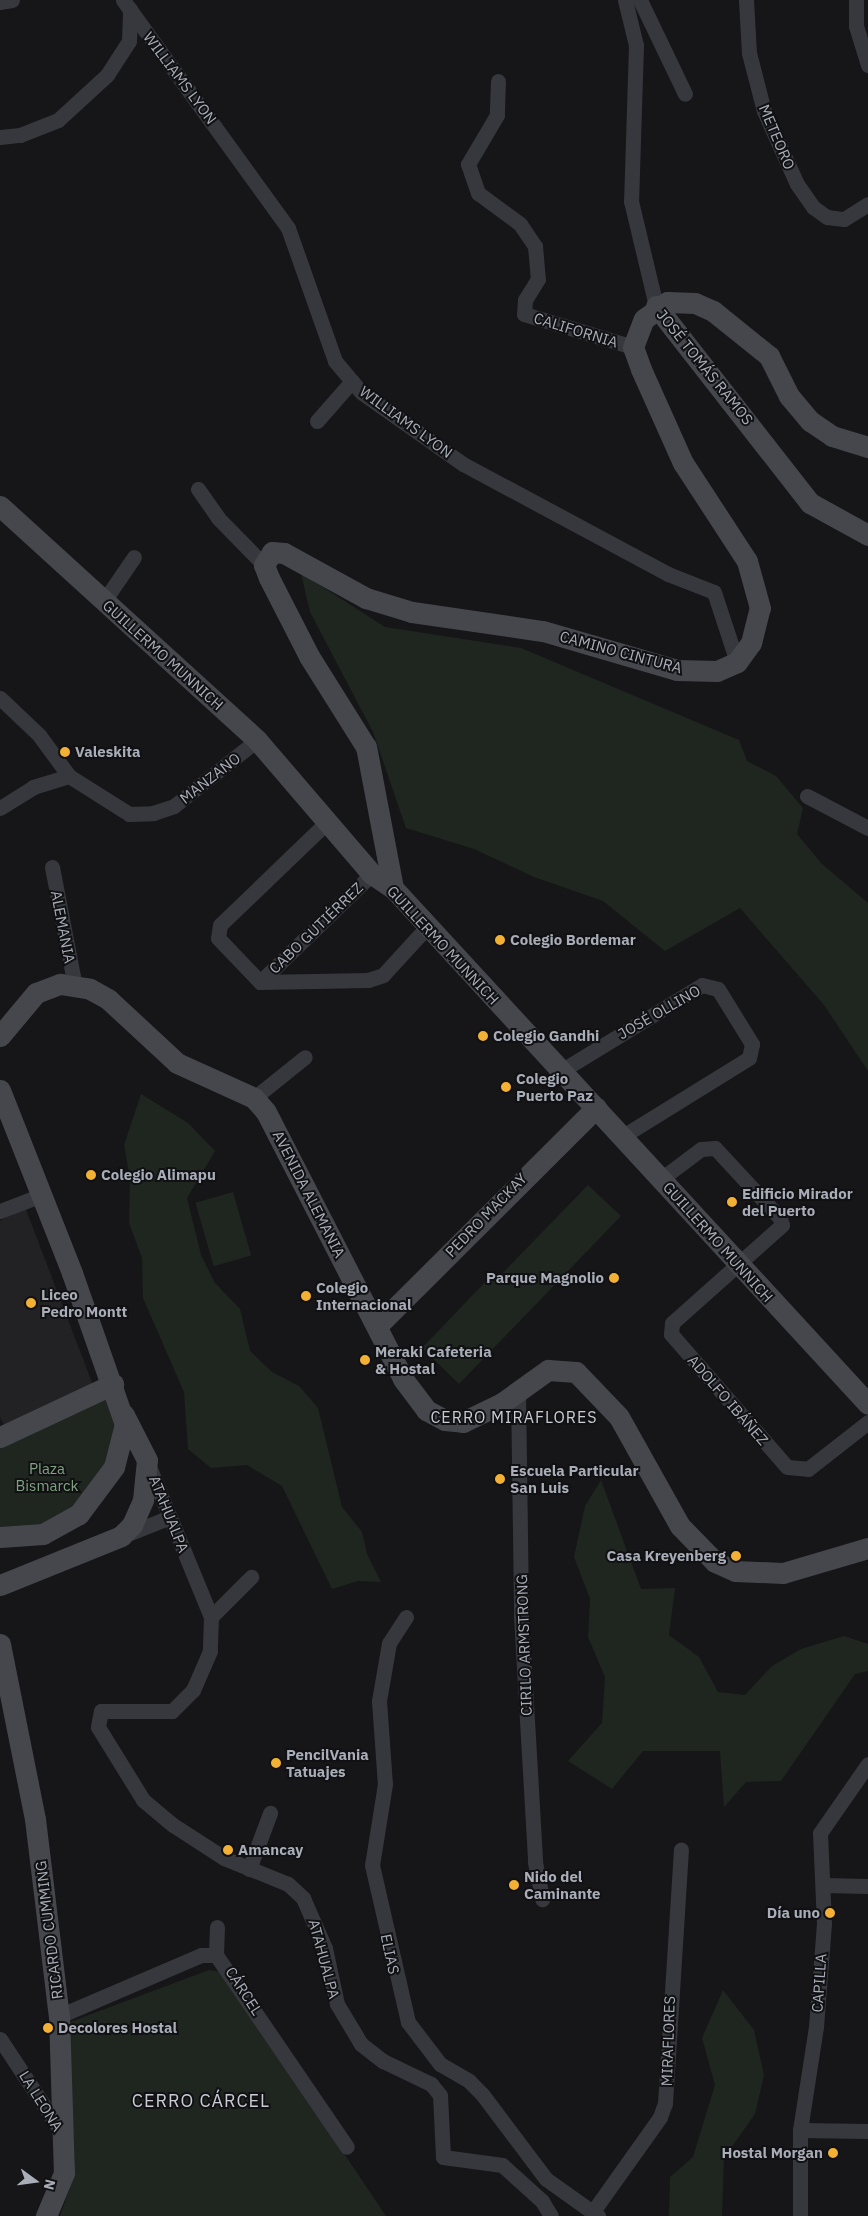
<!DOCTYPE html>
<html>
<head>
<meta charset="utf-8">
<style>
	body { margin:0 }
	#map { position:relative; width:868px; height:2216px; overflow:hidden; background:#161618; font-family:"IBM Plex Sans",sans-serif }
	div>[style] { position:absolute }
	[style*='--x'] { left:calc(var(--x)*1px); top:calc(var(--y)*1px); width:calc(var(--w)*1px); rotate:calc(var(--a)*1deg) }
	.built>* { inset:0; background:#222225 }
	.green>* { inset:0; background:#1e261f; transform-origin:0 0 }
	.street>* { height:15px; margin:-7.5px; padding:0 7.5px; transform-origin:7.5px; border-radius:7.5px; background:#37383d }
	.secondary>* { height:21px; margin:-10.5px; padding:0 10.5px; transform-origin:10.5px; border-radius:10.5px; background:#45474d }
	.dots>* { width:14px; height:14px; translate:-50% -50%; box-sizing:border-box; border:2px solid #111113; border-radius:50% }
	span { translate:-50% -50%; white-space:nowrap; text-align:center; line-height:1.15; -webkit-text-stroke:4px #111113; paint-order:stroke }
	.street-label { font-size:15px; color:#a8adb8 }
	.poi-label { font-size:15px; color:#a8adb8; font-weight:700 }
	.left { translate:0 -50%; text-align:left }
	.right { translate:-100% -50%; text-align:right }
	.park-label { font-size:15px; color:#7fa381 }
	.neighbourhood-label { font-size:16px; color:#c9ccd4; letter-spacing:1px }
	.quarter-label { font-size:18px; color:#c9ccd4; letter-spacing:1px }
	.north { position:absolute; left:10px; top:2156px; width:50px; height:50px; -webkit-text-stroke:4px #111113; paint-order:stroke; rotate:104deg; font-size:14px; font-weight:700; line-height:20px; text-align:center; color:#a8adb8 }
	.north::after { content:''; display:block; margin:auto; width:18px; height:22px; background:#a8adb8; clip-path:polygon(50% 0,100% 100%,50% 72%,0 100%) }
</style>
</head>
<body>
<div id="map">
	<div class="built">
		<i style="clip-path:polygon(25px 1207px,93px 1385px,6px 1429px,0 1417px,0 1221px)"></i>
	</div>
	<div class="green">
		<i style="clip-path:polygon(301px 573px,385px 627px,521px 648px,739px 740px,747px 761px,776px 776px,803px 808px,797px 834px,822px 864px,868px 903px,868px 1071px,824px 1005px,740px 908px,665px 951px,603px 901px,534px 877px,474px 849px,406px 828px,373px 732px,310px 612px)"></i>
		<i style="clip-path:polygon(141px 1094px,188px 1123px,215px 1151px,187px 1198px,201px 1255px,215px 1283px,240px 1309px,250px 1351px,272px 1372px,299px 1386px,318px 1408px,342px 1507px,362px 1532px,367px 1554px,381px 1582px,358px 1581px,332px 1589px,282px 1486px,247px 1465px,211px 1468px,188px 1449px,184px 1392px,143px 1298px,142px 1258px,129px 1223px,130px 1179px,124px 1145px)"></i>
		<i style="clip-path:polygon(588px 1185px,621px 1216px,459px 1384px,422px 1348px,491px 1276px,496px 1280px)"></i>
		<i style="left:233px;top:1192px;width:66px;height:39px;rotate:74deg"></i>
		<i style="clip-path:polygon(110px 1395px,121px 1427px,117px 1455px,66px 1520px,0 1531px,0 1448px)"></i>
		<i style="clip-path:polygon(601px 1480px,641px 1589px,675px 1588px,669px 1635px,699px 1657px,718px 1692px,745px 1695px,772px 1666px,801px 1649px,844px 1636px,868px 1644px,868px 1671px,855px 1674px,781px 1781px,746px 1782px,724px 1807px,720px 1751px,643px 1751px,612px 1789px,568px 1761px,602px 1723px,605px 1677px,588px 1637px,590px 1599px,574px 1557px,585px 1506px)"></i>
		<i style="clip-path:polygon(209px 1970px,222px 1972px,386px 2216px,60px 2216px,72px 2182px,74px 2142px,65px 2024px)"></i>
		<i style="clip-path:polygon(723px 1990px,754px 2030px,764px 2075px,755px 2114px,724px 2158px,722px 2216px,669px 2216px,670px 2177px,693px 2157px,715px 2085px,702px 2038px)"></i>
	</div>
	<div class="street">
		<i style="--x:123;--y:0;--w:281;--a:54.1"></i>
		<i style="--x:288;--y:228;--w:141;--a:70.5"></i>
		<i style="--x:335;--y:361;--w:40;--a:50"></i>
		<i style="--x:361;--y:392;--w:125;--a:35.2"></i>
		<i style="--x:463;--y:464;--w:233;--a:28.2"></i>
		<i style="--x:668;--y:574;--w:49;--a:21.4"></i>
		<i style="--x:714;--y:592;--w:74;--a:71.8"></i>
		<i style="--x:625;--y:0;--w:46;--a:76.3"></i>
		<i style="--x:636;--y:45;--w:156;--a:91.8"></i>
		<i style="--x:631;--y:201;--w:108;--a:76.6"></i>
		<i style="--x:640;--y:0;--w:104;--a:64.4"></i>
		<i style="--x:746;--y:0;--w:53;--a:86.8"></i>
		<i style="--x:749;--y:53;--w:60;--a:75.5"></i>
		<i style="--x:764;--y:111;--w:80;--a:65.7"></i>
		<i style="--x:797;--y:184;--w:28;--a:55"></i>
		<i style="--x:813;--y:207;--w:17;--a:36"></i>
		<i style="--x:827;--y:217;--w:17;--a:7"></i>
		<i style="--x:844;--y:219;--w:28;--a:-32"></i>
		<i style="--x:856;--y:0;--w:26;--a:90"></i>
		<i style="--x:856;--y:26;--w:41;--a:72.9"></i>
		<i style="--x:0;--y:2;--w:12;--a:-9"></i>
		<i style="--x:498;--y:81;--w:34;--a:92"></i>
		<i style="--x:497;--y:115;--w:57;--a:120.6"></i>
		<i style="--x:468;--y:164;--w:31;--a:71"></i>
		<i style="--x:478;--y:193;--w:52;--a:36.4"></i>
		<i style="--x:520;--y:224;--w:27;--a:56"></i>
		<i style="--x:535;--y:246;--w:33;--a:85"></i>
		<i style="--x:538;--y:279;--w:25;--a:122"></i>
		<i style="--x:525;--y:300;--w:14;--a:94"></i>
		<i style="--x:524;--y:314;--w:114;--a:16.8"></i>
		<i style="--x:0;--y:137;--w:20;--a:-6"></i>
		<i style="--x:20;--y:135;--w:41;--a:-21.5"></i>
		<i style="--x:58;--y:120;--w:67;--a:-42.6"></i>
		<i style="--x:107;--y:75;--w:40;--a:-57.1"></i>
		<i style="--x:129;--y:41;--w:32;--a:-88"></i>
		<i style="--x:317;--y:421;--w:53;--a:-48.8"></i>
		<i style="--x:198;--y:489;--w:35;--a:55"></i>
		<i style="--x:218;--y:518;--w:66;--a:45.6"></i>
		<i style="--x:104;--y:601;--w:53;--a:-55.7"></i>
		<i style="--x:0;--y:698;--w:54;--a:43.5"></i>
		<i style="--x:39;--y:735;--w:51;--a:53.8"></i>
		<i style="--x:807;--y:796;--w:69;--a:27.7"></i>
		<i style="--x:0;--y:808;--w:39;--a:-32"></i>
		<i style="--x:33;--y:787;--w:38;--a:-17"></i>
		<i style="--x:69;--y:776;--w:71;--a:32.3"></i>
		<i style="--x:129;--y:814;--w:24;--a:-2"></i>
		<i style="--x:153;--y:813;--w:22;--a:-18"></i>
		<i style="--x:174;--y:806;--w:106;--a:-38.5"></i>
		<i style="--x:326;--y:823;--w:147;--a:136.1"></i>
		<i style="--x:220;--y:925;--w:13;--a:99"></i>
		<i style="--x:218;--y:938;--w:61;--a:46.3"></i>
		<i style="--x:260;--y:982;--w:108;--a:-1.1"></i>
		<i style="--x:368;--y:980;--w:16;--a:-18"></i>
		<i style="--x:383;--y:975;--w:64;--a:-47.5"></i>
		<i style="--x:52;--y:867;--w:121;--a:79.1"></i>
		<i style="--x:260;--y:982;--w:156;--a:-44"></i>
		<i style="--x:561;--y:1071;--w:165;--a:-31.4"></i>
		<i style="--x:702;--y:985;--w:16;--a:14"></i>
		<i style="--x:718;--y:989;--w:65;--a:58.3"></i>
		<i style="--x:752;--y:1044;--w:14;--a:102"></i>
		<i style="--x:749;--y:1058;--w:148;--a:148.2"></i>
		<i style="--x:254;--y:1098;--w:65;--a:-38.8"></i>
		<i style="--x:661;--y:1179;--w:50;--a:-36.9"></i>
		<i style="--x:701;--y:1149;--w:14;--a:-4"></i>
		<i style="--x:715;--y:1148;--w:96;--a:47.1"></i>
		<i style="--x:780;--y:1218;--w:7;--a:74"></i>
		<i style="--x:782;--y:1225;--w:147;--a:138.3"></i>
		<i style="--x:672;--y:1323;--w:11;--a:95"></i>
		<i style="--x:671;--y:1334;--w:176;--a:48.9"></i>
		<i style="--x:787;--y:1467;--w:21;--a:5"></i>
		<i style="--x:808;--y:1469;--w:76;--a:-38.1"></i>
		<i style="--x:0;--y:1211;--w:42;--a:-21"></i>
		<i style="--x:518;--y:1391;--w:225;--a:89.2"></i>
		<i style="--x:521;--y:1616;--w:246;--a:86.7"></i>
		<i style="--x:535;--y:1862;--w:38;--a:79"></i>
		<i style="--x:148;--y:1464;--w:165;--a:67.6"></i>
		<i style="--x:211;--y:1617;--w:34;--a:92"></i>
		<i style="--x:210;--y:1651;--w:43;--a:113.6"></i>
		<i style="--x:193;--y:1690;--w:30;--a:135"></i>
		<i style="--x:172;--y:1711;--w:71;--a:180"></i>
		<i style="--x:101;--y:1711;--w:16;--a:101"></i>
		<i style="--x:98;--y:1727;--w:86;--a:58.3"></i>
		<i style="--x:143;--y:1800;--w:39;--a:40"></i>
		<i style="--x:173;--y:1825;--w:61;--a:32.9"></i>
		<i style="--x:224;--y:1858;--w:69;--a:22.1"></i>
		<i style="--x:288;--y:1884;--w:21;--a:43"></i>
		<i style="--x:303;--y:1898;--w:55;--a:66.3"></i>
		<i style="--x:325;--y:1948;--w:57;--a:77.9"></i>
		<i style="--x:337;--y:2004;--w:47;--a:59"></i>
		<i style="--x:361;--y:2044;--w:28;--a:38"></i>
		<i style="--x:383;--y:2061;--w:53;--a:25.6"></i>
		<i style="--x:431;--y:2084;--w:14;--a:51"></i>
		<i style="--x:440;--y:2095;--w:62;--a:87.2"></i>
		<i style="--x:443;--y:2157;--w:60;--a:7.7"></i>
		<i style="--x:502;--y:2165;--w:54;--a:42"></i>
		<i style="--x:542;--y:2201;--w:17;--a:59"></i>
		<i style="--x:125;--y:1535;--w:48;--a:-21.8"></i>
		<i style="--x:211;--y:1617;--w:57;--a:-45"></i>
		<i style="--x:406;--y:1617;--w:31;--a:123"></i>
		<i style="--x:389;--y:1643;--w:59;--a:99.8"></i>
		<i style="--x:379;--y:1701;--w:83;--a:85.9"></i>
		<i style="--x:385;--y:1784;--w:82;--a:99.1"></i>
		<i style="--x:372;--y:1865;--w:161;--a:77.1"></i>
		<i style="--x:408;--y:2022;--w:53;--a:52.7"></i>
		<i style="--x:440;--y:2064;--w:34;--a:30"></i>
		<i style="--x:469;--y:2081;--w:18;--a:45"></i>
		<i style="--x:482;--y:2094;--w:106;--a:53"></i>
		<i style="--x:546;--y:2179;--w:64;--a:35.4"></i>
		<i style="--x:249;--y:1869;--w:60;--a:-69.4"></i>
		<i style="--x:823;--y:1885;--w:45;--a:1.3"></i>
		<i style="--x:216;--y:1955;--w:28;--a:-88"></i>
		<i style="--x:59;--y:2016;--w:155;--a:-23.2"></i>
		<i style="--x:201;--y:1955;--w:15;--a:0"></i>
		<i style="--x:216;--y:1955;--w:232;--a:55.7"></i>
		<i style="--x:0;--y:2039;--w:116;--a:56.6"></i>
		<i style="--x:800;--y:2130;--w:68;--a:0.8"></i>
		<i style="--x:594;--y:2210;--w:114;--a:-54.6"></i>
		<i style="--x:660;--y:2117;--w:15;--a:-70"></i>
		<i style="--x:665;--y:2103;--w:254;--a:-86.4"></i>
		<i style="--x:800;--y:2216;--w:86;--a:-90"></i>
		<i style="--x:800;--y:2130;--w:104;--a:-81.2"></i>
		<i style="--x:816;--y:2027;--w:103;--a:-85.6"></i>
		<i style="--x:824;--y:1924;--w:91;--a:-92.5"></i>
		<i style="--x:820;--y:1833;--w:84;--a:-55.2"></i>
	</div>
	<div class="secondary">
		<i style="--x:656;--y:306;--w:250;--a:52"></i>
		<i style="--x:810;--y:503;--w:66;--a:28.9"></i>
		<i style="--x:0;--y:506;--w:348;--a:42.3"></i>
		<i style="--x:257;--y:740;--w:177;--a:49.4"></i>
		<i style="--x:372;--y:874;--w:25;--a:34"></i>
		<i style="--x:393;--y:888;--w:701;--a:47.37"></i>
		<i style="--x:393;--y:888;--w:144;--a:-100.8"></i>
		<i style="--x:366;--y:747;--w:107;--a:-122.1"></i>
		<i style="--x:309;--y:656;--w:88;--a:-117.1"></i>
		<i style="--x:269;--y:578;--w:14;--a:-111"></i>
		<i style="--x:264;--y:565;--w:15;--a:-58"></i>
		<i style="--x:272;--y:552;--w:12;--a:5"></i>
		<i style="--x:284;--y:553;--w:94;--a:28.8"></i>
		<i style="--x:366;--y:598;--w:48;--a:16.9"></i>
		<i style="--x:412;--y:612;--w:132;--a:8.3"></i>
		<i style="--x:543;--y:631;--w:140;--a:16.2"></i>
		<i style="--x:677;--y:670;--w:40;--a:1.4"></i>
		<i style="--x:717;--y:671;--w:22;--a:-24"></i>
		<i style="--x:737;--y:662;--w:24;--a:-54"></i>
		<i style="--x:751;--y:643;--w:36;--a:-76"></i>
		<i style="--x:760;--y:608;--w:49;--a:-105.5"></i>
		<i style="--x:747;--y:561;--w:117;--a:-123.1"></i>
		<i style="--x:683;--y:463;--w:103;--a:-114.1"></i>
		<i style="--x:641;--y:369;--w:23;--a:-110"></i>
		<i style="--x:633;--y:347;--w:30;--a:-69"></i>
		<i style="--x:644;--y:319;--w:29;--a:-36"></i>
		<i style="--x:667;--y:302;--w:28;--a:2"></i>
		<i style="--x:695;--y:303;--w:20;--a:24"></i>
		<i style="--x:713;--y:311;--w:72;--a:38.8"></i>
		<i style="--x:769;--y:356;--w:45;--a:63.4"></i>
		<i style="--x:789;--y:396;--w:33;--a:50"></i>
		<i style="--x:810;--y:421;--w:27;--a:34"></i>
		<i style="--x:832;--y:436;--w:38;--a:17"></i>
		<i style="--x:0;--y:1036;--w:56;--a:-50.1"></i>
		<i style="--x:36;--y:993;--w:26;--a:-21"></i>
		<i style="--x:60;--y:984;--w:30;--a:9"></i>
		<i style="--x:90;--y:989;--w:21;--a:29"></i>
		<i style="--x:108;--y:999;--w:94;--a:42.8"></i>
		<i style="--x:177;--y:1063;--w:85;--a:24.4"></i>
		<i style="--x:254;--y:1098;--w:18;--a:49"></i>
		<i style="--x:266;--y:1112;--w:300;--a:62.8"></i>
		<i style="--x:403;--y:1379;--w:39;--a:53"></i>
		<i style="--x:426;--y:1410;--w:21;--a:28"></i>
		<i style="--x:445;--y:1420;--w:18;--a:6"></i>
		<i style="--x:463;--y:1422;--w:43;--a:-26"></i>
		<i style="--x:502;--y:1403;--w:57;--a:-35.7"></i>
		<i style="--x:548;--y:1370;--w:28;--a:4"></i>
		<i style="--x:576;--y:1372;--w:62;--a:46.3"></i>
		<i style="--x:619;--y:1417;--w:125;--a:60.8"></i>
		<i style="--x:680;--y:1526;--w:50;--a:45.8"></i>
		<i style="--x:715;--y:1562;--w:22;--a:24"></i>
		<i style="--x:735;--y:1571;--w:48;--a:2.4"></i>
		<i style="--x:783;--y:1573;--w:89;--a:-16.4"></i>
		<i style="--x:0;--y:1090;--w:197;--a:68.5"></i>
		<i style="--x:72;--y:1273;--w:160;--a:70.7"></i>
		<i style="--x:125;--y:1424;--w:44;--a:104.3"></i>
		<i style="--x:114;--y:1467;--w:59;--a:126.7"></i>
		<i style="--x:79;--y:1514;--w:41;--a:150.9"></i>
		<i style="--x:43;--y:1534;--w:43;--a:176"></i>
		<i style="--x:378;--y:1325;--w:308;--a:-44.9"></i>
		<i style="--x:0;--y:1437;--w:125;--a:-25.1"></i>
		<i style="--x:0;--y:1585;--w:131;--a:-22"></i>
		<i style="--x:121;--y:1536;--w:16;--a:-45"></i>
		<i style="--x:132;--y:1525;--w:27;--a:-66"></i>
		<i style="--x:143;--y:1500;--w:40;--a:-84.3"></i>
		<i style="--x:147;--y:1460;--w:51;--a:-117.1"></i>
		<i style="--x:0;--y:1644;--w:178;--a:78.7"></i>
		<i style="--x:35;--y:1819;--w:198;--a:83.1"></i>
		<i style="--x:59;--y:2016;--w:157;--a:88.2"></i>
		<i style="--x:64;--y:2173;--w:47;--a:112.7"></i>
	</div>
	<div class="dots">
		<i style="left:65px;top:752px;background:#f2b134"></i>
		<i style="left:500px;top:940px;background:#f2b134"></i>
		<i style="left:483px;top:1036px;background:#f2b134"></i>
		<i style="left:506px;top:1087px;background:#f2b134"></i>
		<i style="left:91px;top:1175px;background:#f2b134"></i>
		<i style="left:732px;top:1202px;background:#f2b134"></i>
		<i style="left:614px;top:1278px;background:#f2b134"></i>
		<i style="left:306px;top:1296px;background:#f2b134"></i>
		<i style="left:31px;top:1303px;background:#f2b134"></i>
		<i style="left:365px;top:1360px;background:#f2b134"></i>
		<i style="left:500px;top:1479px;background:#f2b134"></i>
		<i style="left:736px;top:1556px;background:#f2b134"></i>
		<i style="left:276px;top:1763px;background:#f2b134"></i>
		<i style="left:228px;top:1850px;background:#f2b134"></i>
		<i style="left:514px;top:1885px;background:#f2b134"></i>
		<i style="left:830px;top:1913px;background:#f2b134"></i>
		<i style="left:48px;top:2028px;background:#f2b134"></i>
		<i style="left:833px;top:2153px;background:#f2b134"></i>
	</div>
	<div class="street-label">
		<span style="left:180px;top:78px;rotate:53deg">WILLIAMS LYON</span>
		<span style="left:777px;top:137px;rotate:67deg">METEORO</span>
		<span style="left:576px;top:330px;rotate:17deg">CALIFORNIA</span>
		<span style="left:705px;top:367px;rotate:51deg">JOSÉ TOMÁS RAMOS</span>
		<span style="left:406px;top:422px;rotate:36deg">WILLIAMS LYON</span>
		<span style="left:621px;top:652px;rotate:15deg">CAMINO CINTURA</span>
		<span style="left:163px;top:655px;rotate:42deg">GUILLERMO MUNNICH</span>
		<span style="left:210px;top:778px;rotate:-38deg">MANZANO</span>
		<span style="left:63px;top:927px;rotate:79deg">ALEMANIA</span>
		<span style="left:316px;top:928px;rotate:-44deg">CABO GUTIÉRREZ</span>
		<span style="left:443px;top:945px;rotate:47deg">GUILLERMO MUNNICH</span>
		<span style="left:659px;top:1012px;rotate:-30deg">JOSÉ OLLINO</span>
		<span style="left:309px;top:1194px;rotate:63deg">AVENIDA ALEMANIA</span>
		<span style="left:486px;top:1215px;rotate:-46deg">PEDRO MACKAY</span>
		<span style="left:718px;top:1242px;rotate:48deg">GUILLERMO MUNNICH</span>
		<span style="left:728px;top:1400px;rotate:49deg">ADOLFO IBÁÑEZ</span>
		<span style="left:169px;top:1514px;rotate:68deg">ATAHUALPA</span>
		<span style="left:524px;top:1645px;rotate:-92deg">CIRILO ARMSTRONG</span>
		<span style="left:49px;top:1930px;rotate:-97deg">RICARDO CUMMING</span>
		<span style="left:390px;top:1954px;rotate:78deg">ELIAS</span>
		<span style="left:324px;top:1959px;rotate:75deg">ATAHUALPA</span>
		<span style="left:819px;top:1983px;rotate:-86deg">CAPILLA</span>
		<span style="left:244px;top:1991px;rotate:57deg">CÁRCEL</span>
		<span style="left:668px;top:2041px;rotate:-88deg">MIRAFLORES</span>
		<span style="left:41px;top:2101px;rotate:58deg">LA LEONA</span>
	</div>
	<div class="poi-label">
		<span class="left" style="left:75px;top:752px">Valeskita</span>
		<span class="left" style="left:510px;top:940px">Colegio Bordemar</span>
		<span class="left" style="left:493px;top:1036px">Colegio Gandhi</span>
		<span class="left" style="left:516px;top:1087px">Colegio<br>Puerto Paz</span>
		<span class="left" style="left:101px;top:1175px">Colegio Alimapu</span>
		<span class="left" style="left:742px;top:1202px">Edificio Mirador<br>del Puerto</span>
		<span class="right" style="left:604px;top:1278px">Parque Magnolio</span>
		<span class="left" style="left:316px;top:1296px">Colegio<br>Internacional</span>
		<span class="left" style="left:41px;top:1303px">Liceo<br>Pedro Montt</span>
		<span class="left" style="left:375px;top:1360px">Meraki Cafeteria<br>&amp; Hostal</span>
		<span class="left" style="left:510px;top:1479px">Escuela Particular<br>San Luis</span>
		<span class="right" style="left:726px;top:1556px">Casa Kreyenberg</span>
		<span class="left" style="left:286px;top:1763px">PencilVania<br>Tatuajes</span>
		<span class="left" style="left:238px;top:1850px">Amancay</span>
		<span class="left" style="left:524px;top:1885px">Nido del<br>Caminante</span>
		<span class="right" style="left:820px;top:1913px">Día uno</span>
		<span class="left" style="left:58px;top:2028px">Decolores Hostal</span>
		<span class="right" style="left:823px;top:2153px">Hostal Morgan</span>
	</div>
	<div class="park-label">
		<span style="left:47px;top:1477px">Plaza<br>Bismarck</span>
	</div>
	<div class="neighbourhood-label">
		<span style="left:514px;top:1417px">CERRO MIRAFLORES</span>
	</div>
	<div class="quarter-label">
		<span style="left:201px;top:2101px">CERRO CÁRCEL</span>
	</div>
	<div class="north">N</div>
</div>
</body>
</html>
